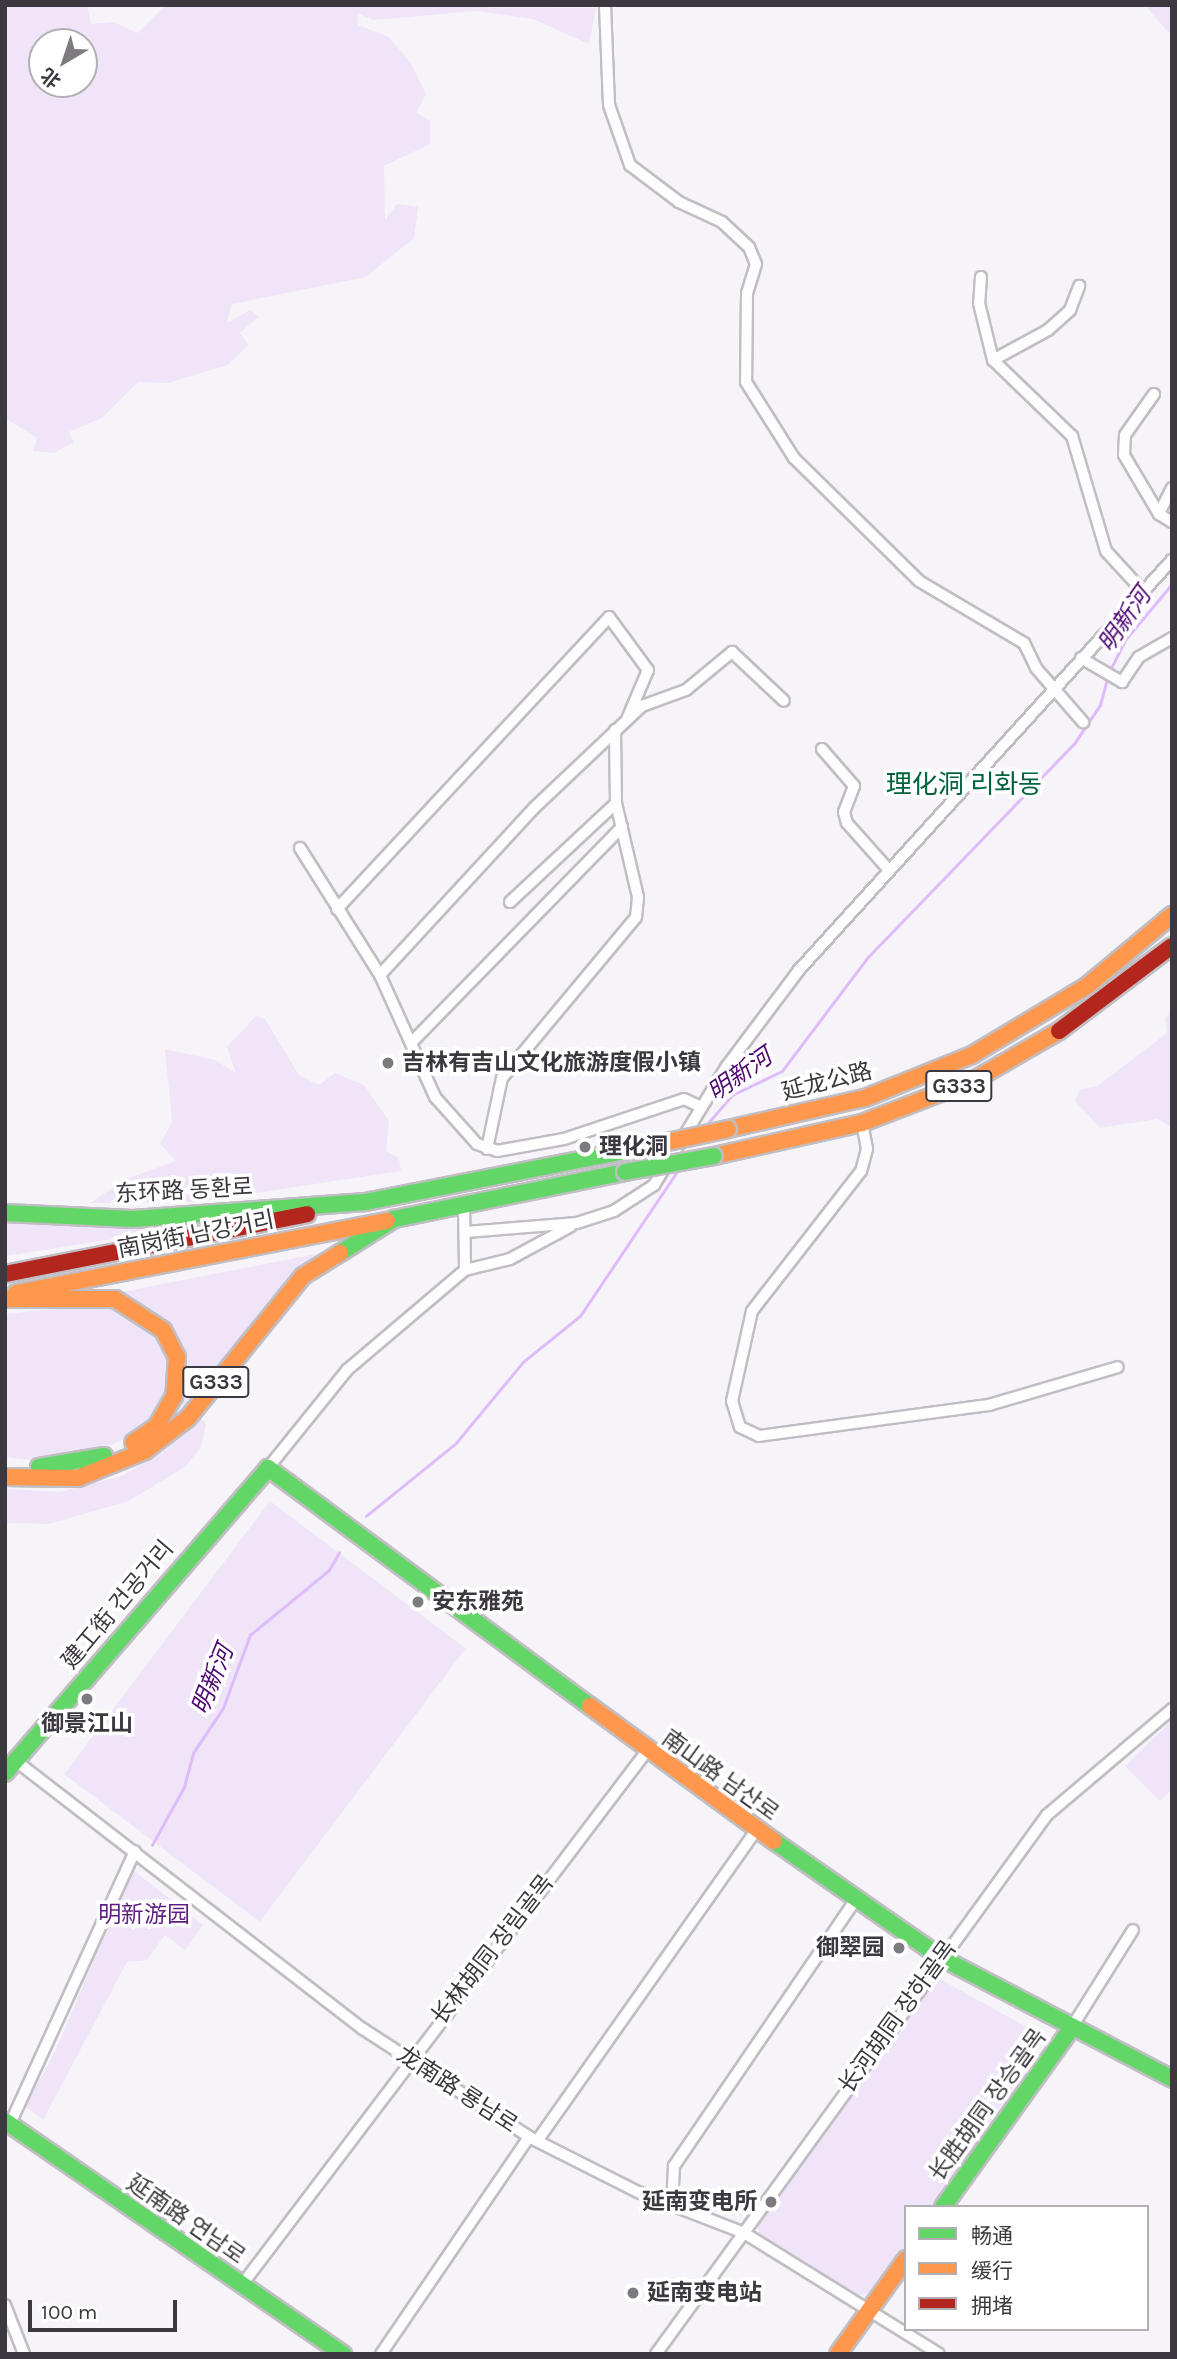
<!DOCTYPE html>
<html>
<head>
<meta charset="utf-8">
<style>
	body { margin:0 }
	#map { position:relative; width:1177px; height:2359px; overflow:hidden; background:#f7f4f9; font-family:Karla,"Noto Sans SC","Noto Sans KR",sans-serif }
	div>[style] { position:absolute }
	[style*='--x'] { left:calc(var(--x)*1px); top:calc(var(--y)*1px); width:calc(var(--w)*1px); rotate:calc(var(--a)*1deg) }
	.green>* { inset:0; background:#efe4f8; transform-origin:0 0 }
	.stream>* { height:2.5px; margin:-1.25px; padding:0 1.25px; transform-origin:1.25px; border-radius:1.25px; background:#debcfa }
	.roads { filter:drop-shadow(2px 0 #c1bec3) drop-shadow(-2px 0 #c1bec3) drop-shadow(0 2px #c1bec3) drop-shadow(0 -2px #c1bec3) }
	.street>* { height:10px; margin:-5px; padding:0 5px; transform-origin:5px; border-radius:5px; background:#fefdfe }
	.fast>* { height:16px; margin:-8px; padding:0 8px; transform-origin:8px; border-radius:8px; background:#63d668 }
	.slow>* { height:16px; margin:-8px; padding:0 8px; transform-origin:8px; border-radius:8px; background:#ff974d }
	.jam>* { height:16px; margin:-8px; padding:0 8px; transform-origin:8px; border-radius:8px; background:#b3261e }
	.bridges { filter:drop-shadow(2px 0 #c1bec3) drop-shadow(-2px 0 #c1bec3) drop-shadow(0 2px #c1bec3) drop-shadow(0 -2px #c1bec3) }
	.fast-bridge>* { height:16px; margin:-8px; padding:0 8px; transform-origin:8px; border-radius:8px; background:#63d668 }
	.slow-bridge>* { height:16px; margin:-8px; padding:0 8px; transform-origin:8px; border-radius:8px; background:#ff974d }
	.dots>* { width:19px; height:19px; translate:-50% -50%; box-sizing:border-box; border:4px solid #fff; border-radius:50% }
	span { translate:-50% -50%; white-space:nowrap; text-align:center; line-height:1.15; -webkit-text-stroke:7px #fff; paint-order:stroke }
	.shield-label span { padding:2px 5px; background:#fff; border:2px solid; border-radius:5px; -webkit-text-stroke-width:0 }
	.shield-label { font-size:21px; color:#3c383f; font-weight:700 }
	.poi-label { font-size:23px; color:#3c383f; font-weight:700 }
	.left { translate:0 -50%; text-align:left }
	.right { translate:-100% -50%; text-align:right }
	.street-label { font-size:23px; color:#3c383f }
	.park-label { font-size:23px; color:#5d1e82 }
	.water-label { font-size:24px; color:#4e0871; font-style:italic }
	.quarter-label { font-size:26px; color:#00633e }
	.frame { position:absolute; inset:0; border:7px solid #3c383f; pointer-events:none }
	.legend { position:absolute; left:904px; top:2205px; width:245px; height:126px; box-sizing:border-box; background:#fff; border:2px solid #b1afb2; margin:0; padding:9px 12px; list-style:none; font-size:21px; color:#3c383f }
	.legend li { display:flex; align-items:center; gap:14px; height:35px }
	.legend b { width:35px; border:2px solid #b1afb2 }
	.north { position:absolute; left:28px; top:28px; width:70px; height:70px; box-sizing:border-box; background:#fff; border:2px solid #b1afb2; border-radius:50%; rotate:219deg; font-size:19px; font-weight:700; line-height:28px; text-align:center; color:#3c383f }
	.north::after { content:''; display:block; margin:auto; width:24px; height:32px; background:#7d7a80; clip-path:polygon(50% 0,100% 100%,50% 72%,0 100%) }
	.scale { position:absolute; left:28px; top:2300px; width:149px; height:32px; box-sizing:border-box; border:4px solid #3c383f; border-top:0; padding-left:9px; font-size:21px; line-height:24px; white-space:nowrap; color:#3c383f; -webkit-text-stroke:5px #fff; paint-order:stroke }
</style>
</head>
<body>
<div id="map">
	<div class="green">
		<i style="clip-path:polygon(evenodd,5px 5px,87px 5px,91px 24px,113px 22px,138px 33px,166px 5px,596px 8px,589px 44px,533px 19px,475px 11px,373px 20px,357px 13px,358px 25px,389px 37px,410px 62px,426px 94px,416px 113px,430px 121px,430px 144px,384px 166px,385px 220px,397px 204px,418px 207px,414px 238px,366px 277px,232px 304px,227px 323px,250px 310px,258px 317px,240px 333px,248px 345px,228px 365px,168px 383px,138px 382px,102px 418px,69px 432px,74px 442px,54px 453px,33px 451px,37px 438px,5px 418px,5px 5px,42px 42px,84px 42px,84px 84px,42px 84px,42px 42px)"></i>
		<i style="clip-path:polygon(1145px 5px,1172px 5px,1172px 34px,1167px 31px)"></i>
		<i style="clip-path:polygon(1172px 1013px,1172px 1128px,1157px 1119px,1100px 1128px,1075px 1101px,1080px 1089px,1096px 1087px,1167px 1033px,1165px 1018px)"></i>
		<i style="clip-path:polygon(256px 1016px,265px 1019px,299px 1075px,319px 1085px,335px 1073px,364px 1085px,389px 1121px,386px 1151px,399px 1158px,401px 1171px,197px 1202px,90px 1203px,126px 1179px,176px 1161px,160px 1144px,172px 1122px,165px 1049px,215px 1060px,236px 1073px,227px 1047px)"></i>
		<i style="clip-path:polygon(5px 1220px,209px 1224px,5px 1256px)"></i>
		<i style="clip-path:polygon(316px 1254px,269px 1300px,182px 1416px,176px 1413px,183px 1362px,122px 1292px)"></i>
		<i style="clip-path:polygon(101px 1304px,149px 1325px,172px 1366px,160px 1410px,135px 1434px,92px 1453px,37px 1461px,5px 1457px,5px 1314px)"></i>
		<i style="clip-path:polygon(201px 1418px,206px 1424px,201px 1447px,186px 1466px,129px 1501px,49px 1524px,5px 1523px,5px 1489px,60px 1492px,122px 1476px,165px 1451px)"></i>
		<i style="left:270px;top:1501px;width:245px;height:342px;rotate:37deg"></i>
		<i style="clip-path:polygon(1172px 1720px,1172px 1789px,1160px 1801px,1125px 1766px)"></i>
		<i style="clip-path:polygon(132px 1869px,203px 1925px,185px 1950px,165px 1935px,147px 1960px,127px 1962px,43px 2120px,25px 2106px,55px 2052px)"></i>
		<i style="clip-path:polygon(937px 1977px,1033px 2031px,1033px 2057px,933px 2207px,906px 2207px,906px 2246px,874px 2292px,855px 2296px,759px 2236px,757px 2221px)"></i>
	</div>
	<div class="stream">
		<i style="--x:1109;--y:672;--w:37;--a:-63"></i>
		<i style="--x:1126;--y:639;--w:72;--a:-50.1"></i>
		<i style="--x:708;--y:1123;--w:37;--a:-49"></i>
		<i style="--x:732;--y:1095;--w:55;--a:-25.6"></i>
		<i style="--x:782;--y:1071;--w:143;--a:-53"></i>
		<i style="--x:868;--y:957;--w:296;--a:-46"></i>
		<i style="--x:1074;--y:744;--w:47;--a:-56.3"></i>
		<i style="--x:1100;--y:705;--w:28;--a:-75"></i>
		<i style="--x:366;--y:1516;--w:116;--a:-39"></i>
		<i style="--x:456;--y:1443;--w:105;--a:-50.4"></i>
		<i style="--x:523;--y:1362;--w:73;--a:-38.9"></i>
		<i style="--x:580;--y:1316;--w:172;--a:-56.1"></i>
		<i style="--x:152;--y:1845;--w:66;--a:-61.1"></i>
		<i style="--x:184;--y:1787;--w:35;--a:-75"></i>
		<i style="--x:193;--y:1753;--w:54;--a:-56.3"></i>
		<i style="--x:223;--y:1708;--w:78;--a:-69.7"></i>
		<i style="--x:250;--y:1635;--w:102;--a:-39.4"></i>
		<i style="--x:329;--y:1570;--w:20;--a:-60"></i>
	</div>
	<div class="roads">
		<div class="street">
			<i style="--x:605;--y:5;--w:100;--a:87.7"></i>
			<i style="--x:609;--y:105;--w:64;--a:70.7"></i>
			<i style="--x:630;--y:165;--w:61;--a:37.1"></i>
			<i style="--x:679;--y:202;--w:47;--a:24.9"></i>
			<i style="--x:722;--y:222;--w:37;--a:43"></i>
			<i style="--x:749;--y:247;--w:18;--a:68"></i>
			<i style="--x:756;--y:264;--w:30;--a:107"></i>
			<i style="--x:747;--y:293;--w:89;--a:90.6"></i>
			<i style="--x:746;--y:382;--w:90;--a:57.7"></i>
			<i style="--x:794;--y:458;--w:175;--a:44.5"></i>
			<i style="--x:919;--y:581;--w:122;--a:30.6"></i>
			<i style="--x:1024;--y:643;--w:28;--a:64"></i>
			<i style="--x:1036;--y:668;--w:72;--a:49"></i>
			<i style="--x:981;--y:277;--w:26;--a:94"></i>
			<i style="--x:979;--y:303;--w:59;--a:76.2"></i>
			<i style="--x:993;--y:360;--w:110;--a:43.9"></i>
			<i style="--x:1072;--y:436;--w:120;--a:73.5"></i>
			<i style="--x:1106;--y:551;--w:50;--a:47.4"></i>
			<i style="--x:993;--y:360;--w:63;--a:-28.6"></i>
			<i style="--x:1048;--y:330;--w:30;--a:-42"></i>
			<i style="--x:1070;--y:310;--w:26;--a:-69"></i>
			<i style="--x:1154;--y:394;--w:50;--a:125.3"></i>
			<i style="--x:1125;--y:435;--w:20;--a:93"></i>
			<i style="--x:1124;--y:455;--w:69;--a:59.3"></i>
			<i style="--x:1172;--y:488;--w:29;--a:117"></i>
			<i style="--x:1159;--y:514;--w:15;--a:32"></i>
			<i style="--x:1081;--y:658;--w:48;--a:30.3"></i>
			<i style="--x:1122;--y:682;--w:30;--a:-56"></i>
			<i style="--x:1139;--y:657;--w:38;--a:-30"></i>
			<i style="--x:822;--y:749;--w:49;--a:49.1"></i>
			<i style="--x:854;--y:786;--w:28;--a:111"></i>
			<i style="--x:844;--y:812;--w:11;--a:75"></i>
			<i style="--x:847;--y:823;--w:62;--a:48.3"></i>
			<i style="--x:300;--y:848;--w:150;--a:57.8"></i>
			<i style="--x:380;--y:975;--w:134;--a:65.7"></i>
			<i style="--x:435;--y:1097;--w:63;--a:48.2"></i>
			<i style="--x:477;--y:1144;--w:21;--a:19"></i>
			<i style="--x:497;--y:1151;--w:68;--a:-10.2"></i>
			<i style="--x:564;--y:1139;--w:126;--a:-18.4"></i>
			<i style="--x:684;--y:1099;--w:19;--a:25"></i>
			<i style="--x:510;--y:902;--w:145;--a:-43"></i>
			<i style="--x:337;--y:909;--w:399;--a:-47"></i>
			<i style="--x:609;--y:617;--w:66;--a:53.7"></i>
			<i style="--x:648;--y:670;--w:51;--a:113.1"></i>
			<i style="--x:380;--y:975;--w:227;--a:-47.3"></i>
			<i style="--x:534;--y:808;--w:149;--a:-43.4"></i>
			<i style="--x:642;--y:706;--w:47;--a:-20"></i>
			<i style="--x:686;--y:690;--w:60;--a:-39.6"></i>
			<i style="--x:732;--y:652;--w:71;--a:43.3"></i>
			<i style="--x:414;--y:1040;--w:298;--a:-45.7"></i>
			<i style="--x:862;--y:1123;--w:26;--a:79"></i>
			<i style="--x:867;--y:1149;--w:23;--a:105"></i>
			<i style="--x:861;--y:1171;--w:177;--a:127.9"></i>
			<i style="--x:752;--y:1311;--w:92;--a:102.5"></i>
			<i style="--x:732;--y:1401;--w:27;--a:73"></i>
			<i style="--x:740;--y:1427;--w:21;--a:25"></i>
			<i style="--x:759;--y:1436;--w:232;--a:-7.7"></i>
			<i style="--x:989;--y:1405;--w:134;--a:-16.4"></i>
			<i style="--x:487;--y:1149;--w:73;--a:-78.1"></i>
			<i style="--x:502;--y:1078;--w:209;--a:-50.2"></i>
			<i style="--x:636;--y:917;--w:20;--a:-84"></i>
			<i style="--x:638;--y:897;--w:97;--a:-103.2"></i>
			<i style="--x:616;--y:803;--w:73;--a:-90.8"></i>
			<i style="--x:464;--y:1204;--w:66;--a:89.1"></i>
			<i style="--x:466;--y:1232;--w:111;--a:-4.6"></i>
			<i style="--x:577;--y:1223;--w:39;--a:-18"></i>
			<i style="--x:614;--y:1211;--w:48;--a:-33"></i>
			<i style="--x:654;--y:1185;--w:140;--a:-58.5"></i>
			<i style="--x:727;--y:1066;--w:120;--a:-53.1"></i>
			<i style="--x:799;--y:970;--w:554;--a:-47.71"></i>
			<i style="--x:268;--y:1468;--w:126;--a:-51.1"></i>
			<i style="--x:347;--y:1370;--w:155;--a:-40.3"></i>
			<i style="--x:465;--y:1270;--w:46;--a:-13.7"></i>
			<i style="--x:510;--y:1259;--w:69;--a:-28.4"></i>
			<i style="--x:16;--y:1761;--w:438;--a:37.7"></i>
			<i style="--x:363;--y:2029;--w:198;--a:33"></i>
			<i style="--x:529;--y:2137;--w:122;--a:26.8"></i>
			<i style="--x:638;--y:2192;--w:114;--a:21.1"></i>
			<i style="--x:744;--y:2233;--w:229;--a:31.8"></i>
			<i style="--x:1070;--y:2030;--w:118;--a:-57.8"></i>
			<i style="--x:10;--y:2124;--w:300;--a:-65.4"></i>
			<i style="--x:537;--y:2141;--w:380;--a:-54.8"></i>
			<i style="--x:672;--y:2206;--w:40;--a:-87.1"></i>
			<i style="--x:674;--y:2166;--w:321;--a:-55.7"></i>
			<i style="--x:241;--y:2286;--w:670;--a:-52.82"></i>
			<i style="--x:5;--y:2305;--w:53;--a:68.8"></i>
			<i style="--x:381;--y:2354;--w:263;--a:-55.7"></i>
			<i style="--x:656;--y:2354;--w:666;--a:-54.04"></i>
			<i style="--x:1047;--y:1815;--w:164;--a:-40.3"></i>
		</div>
		<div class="fast">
			<i style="--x:5;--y:1213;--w:128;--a:2.7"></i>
			<i style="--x:133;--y:1219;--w:233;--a:-4.2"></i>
			<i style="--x:365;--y:1202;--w:275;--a:-11.1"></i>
			<i style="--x:340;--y:1253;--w:64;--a:-32.2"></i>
			<i style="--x:394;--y:1219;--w:236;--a:-11.5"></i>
			<i style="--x:39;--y:1467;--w:66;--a:-9.6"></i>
			<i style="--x:5;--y:1773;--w:403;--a:-49.2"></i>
			<i style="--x:268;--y:1468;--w:400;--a:36.5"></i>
			<i style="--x:774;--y:1841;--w:203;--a:34.9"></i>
			<i style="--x:940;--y:1957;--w:262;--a:27.7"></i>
			<i style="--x:5;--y:2121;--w:411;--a:34.6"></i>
			<i style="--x:943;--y:2207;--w:218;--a:-54.3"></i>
		</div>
		<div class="slow">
			<i style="--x:728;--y:1129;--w:140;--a:-12.8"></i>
			<i style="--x:865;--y:1098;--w:115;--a:-21.9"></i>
			<i style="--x:972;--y:1055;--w:134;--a:-31"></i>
			<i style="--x:1087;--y:986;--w:111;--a:-39.9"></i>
			<i style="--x:714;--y:1156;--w:152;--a:-12.6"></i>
			<i style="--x:862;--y:1123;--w:120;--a:-21"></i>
			<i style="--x:974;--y:1080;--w:98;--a:-30"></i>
			<i style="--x:16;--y:1293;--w:378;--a:-11"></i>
			<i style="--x:5;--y:1299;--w:110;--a:0"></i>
			<i style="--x:115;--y:1299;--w:57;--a:32.9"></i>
			<i style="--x:163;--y:1330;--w:30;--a:63"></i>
			<i style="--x:177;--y:1357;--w:39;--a:94"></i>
			<i style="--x:174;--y:1396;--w:34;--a:120"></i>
			<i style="--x:157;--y:1426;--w:29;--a:145"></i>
			<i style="--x:5;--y:1477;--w:73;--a:0.8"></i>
			<i style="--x:78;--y:1478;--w:72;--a:-21.9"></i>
			<i style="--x:145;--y:1451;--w:54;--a:-37.5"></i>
			<i style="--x:188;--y:1418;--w:183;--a:-51"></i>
			<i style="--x:303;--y:1276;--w:44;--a:-31.9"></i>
			<i style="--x:590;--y:1706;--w:228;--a:36.3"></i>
			<i style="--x:838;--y:2354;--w:117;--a:-54.4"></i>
		</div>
		<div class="jam">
			<i style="--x:1059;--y:1031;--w:141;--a:-37"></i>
			<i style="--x:5;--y:1274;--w:308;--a:-11.2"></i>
		</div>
	</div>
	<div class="bridges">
		<div class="fast-bridge">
			<i style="--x:625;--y:1172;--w:90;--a:-10.2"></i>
		</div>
		<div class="slow-bridge">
			<i style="--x:635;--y:1149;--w:95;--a:-12.1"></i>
		</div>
	</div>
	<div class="dots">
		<i style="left:388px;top:1063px;background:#7d7a80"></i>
		<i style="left:585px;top:1147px;background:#7d7a80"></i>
		<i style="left:418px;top:1602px;background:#7d7a80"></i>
		<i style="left:87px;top:1699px;background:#7d7a80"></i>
		<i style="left:899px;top:1948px;background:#7d7a80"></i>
		<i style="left:771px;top:2202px;background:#7d7a80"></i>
		<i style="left:633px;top:2293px;background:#7d7a80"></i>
	</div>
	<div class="shield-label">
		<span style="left:959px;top:1086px">G333</span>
		<span style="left:216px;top:1382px">G333</span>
	</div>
	<div class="poi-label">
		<span class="left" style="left:402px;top:1063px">吉林有吉山文化旅游度假小镇</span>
		<span class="left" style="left:599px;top:1147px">理化洞</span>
		<span class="left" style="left:432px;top:1602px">安东雅苑</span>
		<span style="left:87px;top:1724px">御景江山</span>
		<span class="right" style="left:885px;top:1948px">御翠园</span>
		<span class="right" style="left:757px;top:2202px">延南变电所</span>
		<span class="left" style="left:647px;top:2293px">延南变电站</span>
	</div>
	<div class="street-label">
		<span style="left:827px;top:1082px;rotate:-14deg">延龙公路</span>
		<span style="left:184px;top:1191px;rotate:-3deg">东环路 동환로</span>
		<span style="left:196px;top:1235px;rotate:-11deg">南岗街 남강거리</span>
		<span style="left:118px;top:1605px;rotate:-50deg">建工街 건공거리</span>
		<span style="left:720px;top:1776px;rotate:36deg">南山路 남산로</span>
		<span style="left:493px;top:1950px;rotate:-52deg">长林胡同 장림골목</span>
		<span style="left:898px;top:2017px;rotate:-54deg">长河胡同 장하골목</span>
		<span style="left:457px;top:2090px;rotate:33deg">龙南路 룡남로</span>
		<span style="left:988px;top:2105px;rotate:-54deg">长胜胡同 장승골목</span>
		<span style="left:186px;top:2220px;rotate:35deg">延南路 연남로</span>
	</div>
	<div class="park-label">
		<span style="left:144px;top:1915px">明新游园</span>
	</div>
	<div class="water-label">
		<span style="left:1125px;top:620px;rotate:-55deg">明新河</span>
		<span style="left:740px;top:1075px;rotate:-35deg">明新河</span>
		<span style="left:213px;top:1680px;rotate:-68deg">明新河</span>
	</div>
	<div class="quarter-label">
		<span style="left:964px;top:785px">理化洞 리화동</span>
	</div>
	<div class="frame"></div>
	<ul class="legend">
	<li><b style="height:9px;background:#63d668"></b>畅通</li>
	<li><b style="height:9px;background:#ff974d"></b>缓行</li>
	<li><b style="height:9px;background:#b3261e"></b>拥堵</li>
	</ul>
	<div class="north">北</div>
	<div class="scale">100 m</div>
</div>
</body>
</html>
